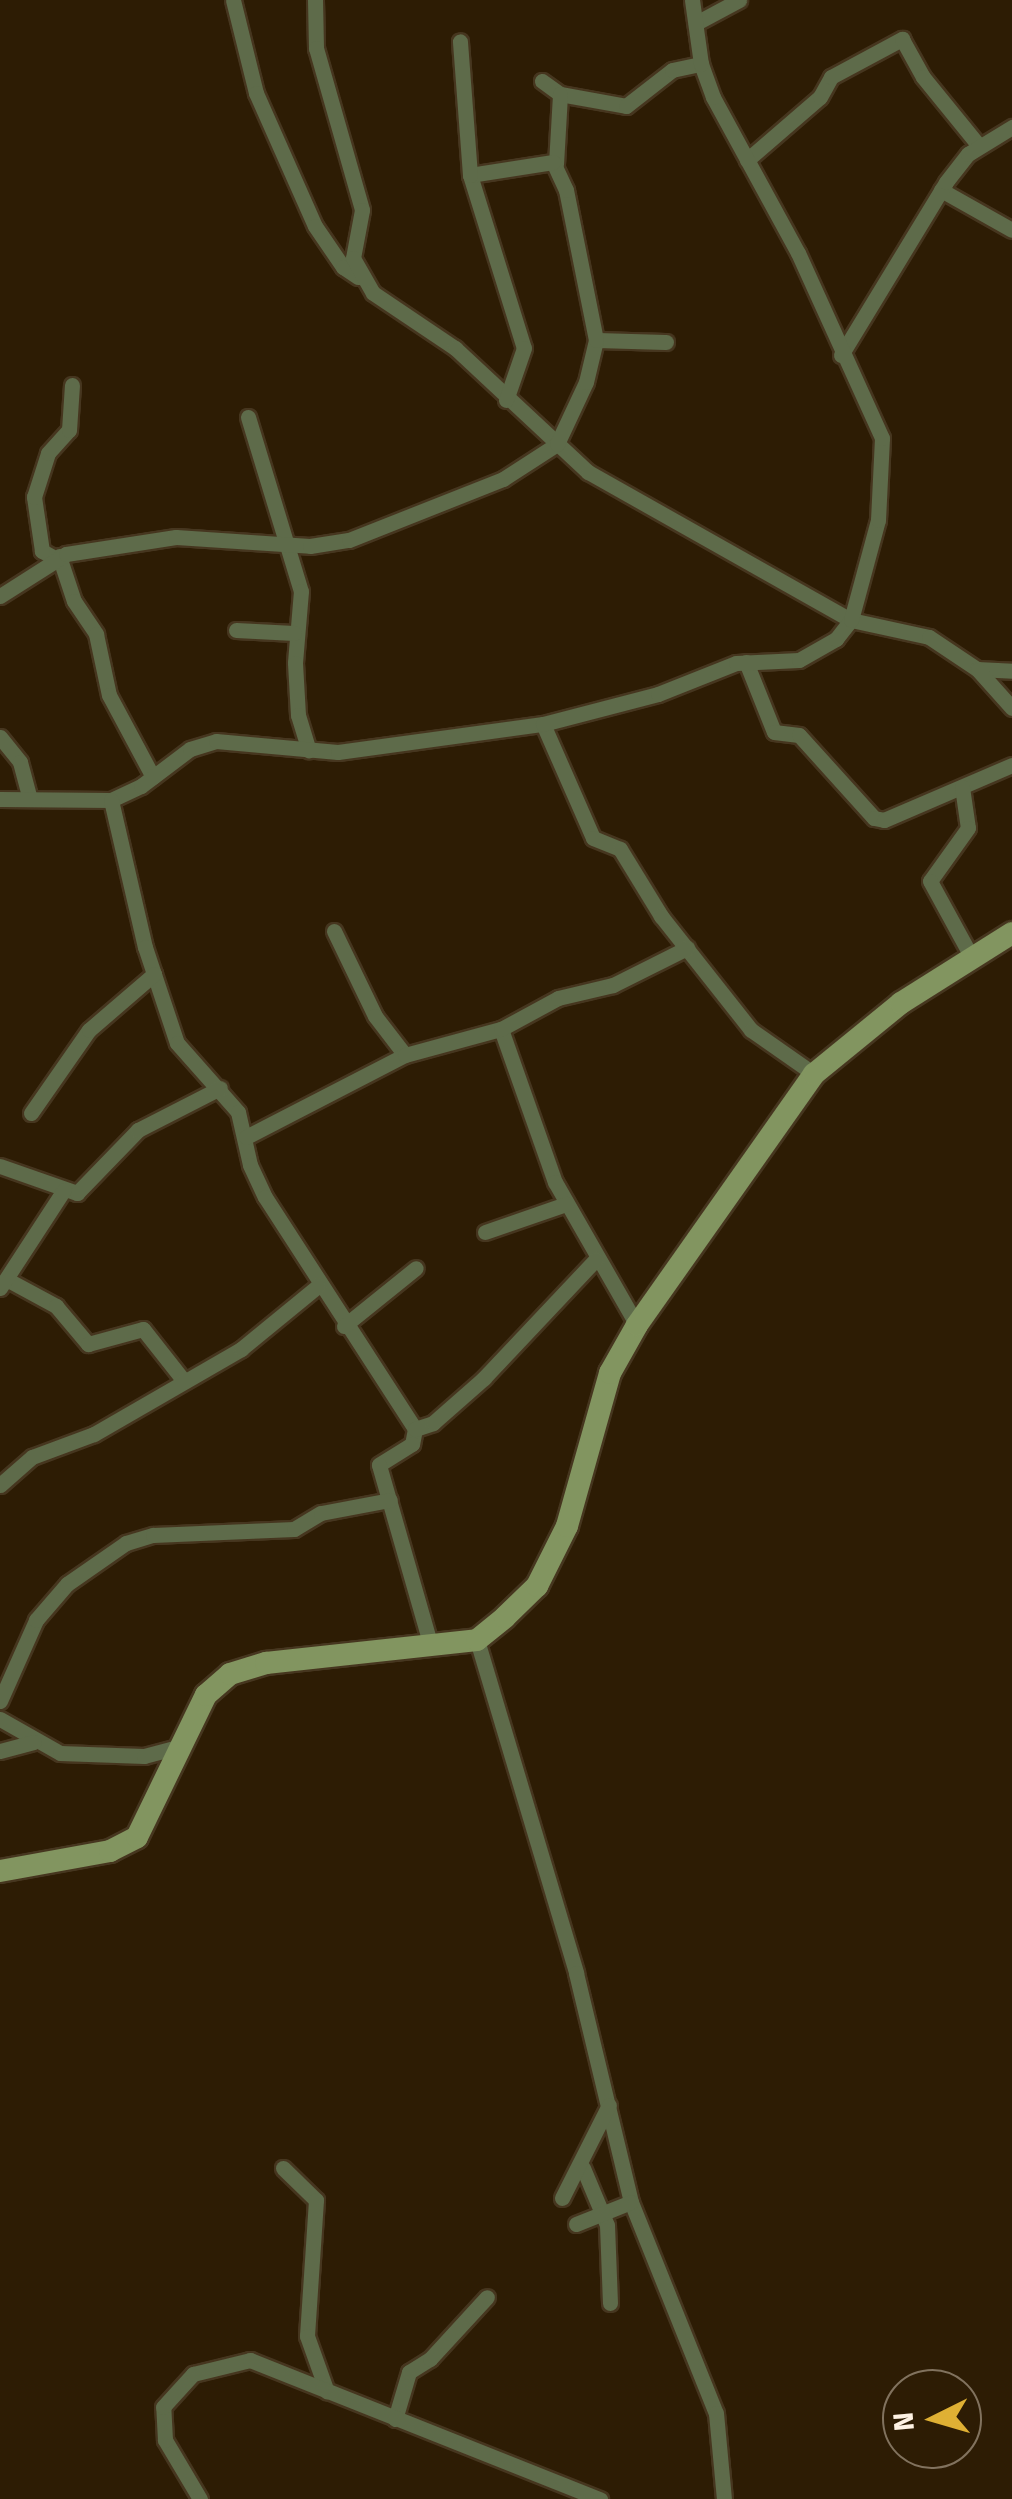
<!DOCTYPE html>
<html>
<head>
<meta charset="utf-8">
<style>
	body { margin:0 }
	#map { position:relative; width:1012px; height:2499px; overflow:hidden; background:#2d1c04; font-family:"Fira Sans",sans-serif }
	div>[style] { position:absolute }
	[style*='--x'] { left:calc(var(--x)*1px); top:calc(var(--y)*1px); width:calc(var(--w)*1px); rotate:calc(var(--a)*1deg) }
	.roads { filter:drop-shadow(2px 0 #46361f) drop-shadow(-2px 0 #46361f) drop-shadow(0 2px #46361f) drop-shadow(0 -2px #46361f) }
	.street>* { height:15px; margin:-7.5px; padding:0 7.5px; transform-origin:7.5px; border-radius:7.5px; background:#5e6b4a }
	.secondary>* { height:22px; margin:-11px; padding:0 11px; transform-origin:11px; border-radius:11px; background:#829560 }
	span { translate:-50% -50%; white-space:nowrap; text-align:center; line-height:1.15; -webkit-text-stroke:10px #2d1c04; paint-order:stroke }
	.north { position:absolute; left:882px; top:2369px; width:100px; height:100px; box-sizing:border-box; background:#2d1c04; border:2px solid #81725e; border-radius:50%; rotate:265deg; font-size:28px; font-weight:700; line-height:40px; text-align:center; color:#fef2e4 }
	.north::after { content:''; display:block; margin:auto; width:35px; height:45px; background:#dfb034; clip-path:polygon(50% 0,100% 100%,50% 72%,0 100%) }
</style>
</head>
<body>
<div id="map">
	<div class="roads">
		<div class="street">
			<i style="--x:233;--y:0;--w:96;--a:76.1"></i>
			<i style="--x:256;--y:93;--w:145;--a:66.1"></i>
			<i style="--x:315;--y:226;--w:50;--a:55.7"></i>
			<i style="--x:343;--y:267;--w:18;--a:34"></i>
			<i style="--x:315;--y:0;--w:48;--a:88.8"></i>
			<i style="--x:316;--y:48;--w:168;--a:74.1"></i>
			<i style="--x:362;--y:210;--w:49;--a:100.6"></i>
			<i style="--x:353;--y:258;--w:40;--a:60.3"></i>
			<i style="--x:373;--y:293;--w:99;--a:33.9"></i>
			<i style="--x:455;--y:348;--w:182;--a:43"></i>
			<i style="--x:588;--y:472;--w:302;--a:29.4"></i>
			<i style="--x:851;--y:620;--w:80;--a:12.3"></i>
			<i style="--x:929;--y:637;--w:58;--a:33.7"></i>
			<i style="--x:977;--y:669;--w:35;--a:3"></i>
			<i style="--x:696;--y:23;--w:49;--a:-28.1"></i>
			<i style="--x:542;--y:81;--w:22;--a:36"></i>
			<i style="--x:560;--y:94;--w:67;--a:10.3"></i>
			<i style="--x:626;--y:106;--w:58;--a:-38"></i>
			<i style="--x:672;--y:70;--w:30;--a:-12"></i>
			<i style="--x:747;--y:160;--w:96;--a:-40.8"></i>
			<i style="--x:820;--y:97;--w:23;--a:-61"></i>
			<i style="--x:831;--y:77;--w:81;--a:-28.2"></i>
			<i style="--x:902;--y:39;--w:43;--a:61.1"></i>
			<i style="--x:923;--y:77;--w:89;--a:50.9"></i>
			<i style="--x:556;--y:164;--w:70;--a:-86.7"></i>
			<i style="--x:470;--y:175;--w:181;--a:72.7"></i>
			<i style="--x:524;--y:348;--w:55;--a:109.1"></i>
			<i style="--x:941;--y:190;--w:81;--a:29.4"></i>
			<i style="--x:596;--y:340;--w:70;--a:1.6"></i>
			<i style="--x:841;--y:355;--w:202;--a:-58.7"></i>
			<i style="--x:946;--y:182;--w:36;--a:-52"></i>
			<i style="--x:968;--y:154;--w:52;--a:-31.5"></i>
			<i style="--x:248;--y:417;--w:182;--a:73.1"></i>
			<i style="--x:301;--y:591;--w:72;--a:94.8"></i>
			<i style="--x:295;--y:663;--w:52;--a:86.7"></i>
			<i style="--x:298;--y:715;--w:37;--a:73"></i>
			<i style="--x:59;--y:556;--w:47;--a:71.6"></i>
			<i style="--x:74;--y:601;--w:40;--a:56"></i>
			<i style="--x:96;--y:634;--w:62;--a:78"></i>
			<i style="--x:109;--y:695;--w:93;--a:61.8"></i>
			<i style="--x:55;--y:558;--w:15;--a:-152"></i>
			<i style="--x:42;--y:551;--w:55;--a:-98.4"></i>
			<i style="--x:34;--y:497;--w:46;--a:-72.3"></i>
			<i style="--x:48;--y:453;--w:31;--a:-48"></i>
			<i style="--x:69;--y:430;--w:45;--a:-86.2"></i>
			<i style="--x:0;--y:596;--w:78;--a:-32.5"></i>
			<i style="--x:66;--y:554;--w:111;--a:-8.8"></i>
			<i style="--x:176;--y:537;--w:134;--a:3.8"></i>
			<i style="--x:310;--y:546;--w:39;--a:-9"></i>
			<i style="--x:349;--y:540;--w:166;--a:-21.6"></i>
			<i style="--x:503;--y:479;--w:64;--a:-32.9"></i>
			<i style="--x:557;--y:444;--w:68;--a:-64.9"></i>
			<i style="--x:586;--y:382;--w:43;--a:-76.6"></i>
			<i style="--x:596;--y:340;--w:153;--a:-101.3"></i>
			<i style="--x:566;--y:190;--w:31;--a:-115"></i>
			<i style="--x:553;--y:162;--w:84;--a:171.1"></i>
			<i style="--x:470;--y:175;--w:134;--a:-94.3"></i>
			<i style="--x:236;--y:630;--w:58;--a:3"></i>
			<i style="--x:746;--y:662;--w:75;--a:68.2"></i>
			<i style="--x:774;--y:732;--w:25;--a:7"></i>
			<i style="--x:799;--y:735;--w:112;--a:47.9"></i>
			<i style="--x:874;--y:818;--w:10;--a:11"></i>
			<i style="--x:884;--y:820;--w:139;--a:-23.3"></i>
			<i style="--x:978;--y:670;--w:51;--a:48.2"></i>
			<i style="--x:543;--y:724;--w:124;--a:66.3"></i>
			<i style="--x:593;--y:838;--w:29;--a:22"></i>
			<i style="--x:620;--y:849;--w:79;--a:58.5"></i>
			<i style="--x:661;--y:916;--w:145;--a:51.7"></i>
			<i style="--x:751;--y:1030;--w:77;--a:34.9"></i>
			<i style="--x:0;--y:737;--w:32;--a:51"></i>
			<i style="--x:20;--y:762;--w:38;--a:75"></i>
			<i style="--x:962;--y:787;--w:41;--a:81.7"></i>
			<i style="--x:968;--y:828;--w:65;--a:125.6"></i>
			<i style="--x:930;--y:881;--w:83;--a:61.3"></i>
			<i style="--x:0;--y:799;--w:111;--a:0.5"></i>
			<i style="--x:111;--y:800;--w:33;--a:-25"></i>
			<i style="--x:141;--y:786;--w:61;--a:-37.1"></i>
			<i style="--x:190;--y:749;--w:27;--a:-17"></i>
			<i style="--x:216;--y:741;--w:122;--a:5.2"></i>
			<i style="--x:338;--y:752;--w:207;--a:-7.8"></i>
			<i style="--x:543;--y:724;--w:119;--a:-14.6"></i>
			<i style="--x:658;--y:694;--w:84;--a:-21.7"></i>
			<i style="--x:736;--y:663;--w:63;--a:-2.7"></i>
			<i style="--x:799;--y:660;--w:43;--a:-29.6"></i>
			<i style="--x:836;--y:639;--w:24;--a:-52"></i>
			<i style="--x:851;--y:620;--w:104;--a:-74.9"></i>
			<i style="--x:878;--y:520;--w:82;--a:-87.2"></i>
			<i style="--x:882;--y:438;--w:203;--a:-114.4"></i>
			<i style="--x:798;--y:253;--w:178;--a:-118.6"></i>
			<i style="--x:713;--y:97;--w:35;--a:-110"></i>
			<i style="--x:701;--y:64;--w:65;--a:-98"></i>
			<i style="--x:111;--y:800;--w:151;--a:77"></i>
			<i style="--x:145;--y:947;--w:101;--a:71.6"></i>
			<i style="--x:177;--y:1043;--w:92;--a:48.5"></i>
			<i style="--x:238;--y:1112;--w:54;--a:77.2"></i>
			<i style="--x:250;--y:1165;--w:35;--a:65"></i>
			<i style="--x:265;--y:1197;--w:276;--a:57.1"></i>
			<i style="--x:415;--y:1429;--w:15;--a:101"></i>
			<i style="--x:412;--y:1444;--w:39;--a:148"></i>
			<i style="--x:379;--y:1465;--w:188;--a:74"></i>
			<i style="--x:334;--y:931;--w:94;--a:64.2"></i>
			<i style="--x:375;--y:1016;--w:49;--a:52.4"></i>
			<i style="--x:501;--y:1029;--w:162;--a:70.6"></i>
			<i style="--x:555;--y:1182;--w:165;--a:60.2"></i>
			<i style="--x:31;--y:1113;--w:101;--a:-55.1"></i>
			<i style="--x:89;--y:1030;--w:86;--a:-40.7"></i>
			<i style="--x:246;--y:1137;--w:179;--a:-27.3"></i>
			<i style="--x:405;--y:1055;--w:99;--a:-15.2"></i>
			<i style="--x:501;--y:1029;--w:65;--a:-28.5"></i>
			<i style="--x:558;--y:998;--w:57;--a:-13.3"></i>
			<i style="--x:613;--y:985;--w:83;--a:-26.6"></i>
			<i style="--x:0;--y:1166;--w:82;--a:19.3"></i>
			<i style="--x:77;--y:1193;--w:88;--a:-45.9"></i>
			<i style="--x:138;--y:1130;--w:92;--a:-27.1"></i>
			<i style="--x:485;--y:1232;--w:86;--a:-19.1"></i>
			<i style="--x:8;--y:1280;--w:55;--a:28.4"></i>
			<i style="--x:56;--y:1306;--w:50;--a:49.9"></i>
			<i style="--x:88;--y:1344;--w:57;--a:-15.3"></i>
			<i style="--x:143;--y:1329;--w:66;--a:51.7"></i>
			<i style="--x:0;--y:1288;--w:117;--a:-56.9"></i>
			<i style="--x:344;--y:1326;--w:92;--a:-38.9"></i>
			<i style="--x:415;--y:1429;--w:19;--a:-18"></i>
			<i style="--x:433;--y:1423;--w:68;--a:-41.4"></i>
			<i style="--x:484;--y:1378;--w:163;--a:-46.7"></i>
			<i style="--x:0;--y:1485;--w:43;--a:-41.2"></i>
			<i style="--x:32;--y:1457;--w:66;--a:-20.4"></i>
			<i style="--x:94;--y:1434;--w:170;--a:-30"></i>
			<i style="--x:241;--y:1349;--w:99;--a:-39.3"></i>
			<i style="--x:477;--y:1640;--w:347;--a:73.4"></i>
			<i style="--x:576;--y:1973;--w:236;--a:76.5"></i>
			<i style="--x:631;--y:2202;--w:227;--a:68.1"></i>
			<i style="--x:716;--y:2413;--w:86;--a:84.7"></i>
			<i style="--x:0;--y:1701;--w:89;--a:-66"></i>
			<i style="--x:36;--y:1620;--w:48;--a:-49.3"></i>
			<i style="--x:67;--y:1584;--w:72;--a:-34.8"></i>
			<i style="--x:126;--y:1543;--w:28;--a:-17"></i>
			<i style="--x:153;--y:1535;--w:141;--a:-2.4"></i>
			<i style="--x:294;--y:1529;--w:31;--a:-31"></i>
			<i style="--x:321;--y:1513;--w:70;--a:-10.7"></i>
			<i style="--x:0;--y:1719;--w:69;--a:29.5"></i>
			<i style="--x:60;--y:1753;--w:84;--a:2"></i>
			<i style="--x:144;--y:1756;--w:38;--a:-15"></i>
			<i style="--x:0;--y:1751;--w:35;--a:-15"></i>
			<i style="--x:283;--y:2168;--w:46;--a:44.1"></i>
			<i style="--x:316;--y:2200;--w:136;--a:93.8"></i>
			<i style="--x:307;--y:2336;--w:59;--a:70.3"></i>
			<i style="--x:583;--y:2168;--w:62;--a:67.2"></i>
			<i style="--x:607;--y:2225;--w:78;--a:87.8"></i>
			<i style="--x:562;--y:2198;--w:104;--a:-63.2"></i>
			<i style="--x:576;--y:2224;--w:59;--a:-21.8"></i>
			<i style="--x:395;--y:2419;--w:49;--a:-73.4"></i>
			<i style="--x:409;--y:2372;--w:25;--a:-32"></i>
			<i style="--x:430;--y:2359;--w:84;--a:-47.4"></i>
			<i style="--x:200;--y:2499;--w:69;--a:-120.7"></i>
			<i style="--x:165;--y:2440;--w:33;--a:-93"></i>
			<i style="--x:163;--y:2407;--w:45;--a:-47.7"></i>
			<i style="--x:193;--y:2374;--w:59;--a:-13.8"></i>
			<i style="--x:250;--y:2360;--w:377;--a:21.7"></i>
		</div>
		<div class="secondary">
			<i style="--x:0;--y:1871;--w:112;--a:-10.3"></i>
			<i style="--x:110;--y:1851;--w:30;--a:-27"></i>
			<i style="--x:137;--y:1837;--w:158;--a:-64.1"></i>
			<i style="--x:206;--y:1695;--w:32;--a:-41"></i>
			<i style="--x:230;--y:1674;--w:38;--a:-17"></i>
			<i style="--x:266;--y:1663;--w:212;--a:-6.2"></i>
			<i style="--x:477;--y:1640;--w:36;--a:-39"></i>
			<i style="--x:505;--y:1617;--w:45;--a:-44.1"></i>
			<i style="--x:537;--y:1586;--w:67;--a:-63.4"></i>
			<i style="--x:567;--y:1526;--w:159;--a:-74.3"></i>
			<i style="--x:610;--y:1373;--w:55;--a:-60.6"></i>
			<i style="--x:637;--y:1325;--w:307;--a:-54.8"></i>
			<i style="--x:814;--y:1074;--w:112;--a:-39.2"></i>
			<i style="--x:901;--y:1003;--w:131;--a:-32.2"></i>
		</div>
	</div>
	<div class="north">N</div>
</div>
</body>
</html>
